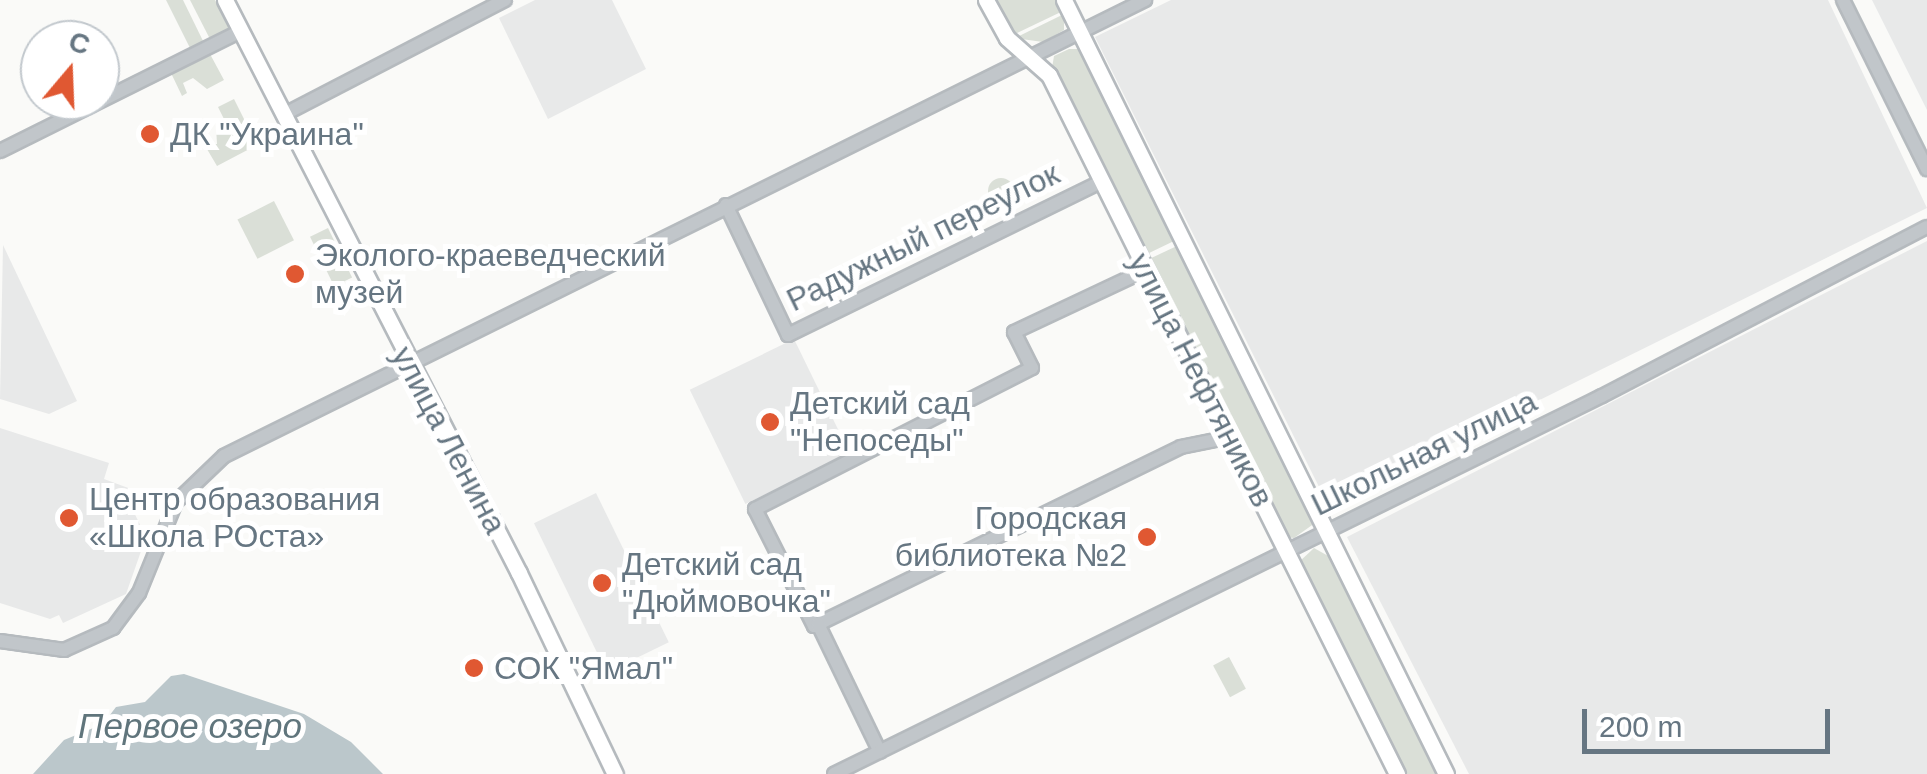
<!DOCTYPE html>
<html>
<head>
<meta charset="utf-8">
<style>
	body { margin:0 }
	#map { position:relative; width:1927px; height:774px; overflow:hidden; background:#fafaf8; font-family:Arial,sans-serif }
	div>[style] { position:absolute }
	[style*='--x'] { left:calc(var(--x)*1px); top:calc(var(--y)*1px); width:calc(var(--w)*1px); rotate:calc(var(--a)*1deg) }
	.built>* { inset:0; background:#e8e9e9; transform-origin:0 0 }
	.green>* { inset:0; background:#dadfd7; transform-origin:0 0 }
	.round { border-radius:50% }
	.water>* { inset:0; background:#bbc7cb }
	.roads { filter:drop-shadow(2px 0 #b5babe) drop-shadow(-2px 0 #b5babe) drop-shadow(0 2px #b5babe) drop-shadow(0 -2px #b5babe) }
	.minor>* { height:12px; margin:-6px; padding:0 6px; transform-origin:6px; border-radius:6px; background:#c1c6ca }
	.major>* { height:15px; margin:-7.5px; padding:0 7.5px; transform-origin:7.5px; border-radius:7.5px; background:#fff }
	.dots>* { width:28px; height:28px; translate:-50% -50%; box-sizing:border-box; border:5px solid #fff; border-radius:50% }
	span { translate:-50% -50%; white-space:nowrap; text-align:center; line-height:1.15; -webkit-text-stroke:10px #fff; paint-order:stroke }
	.poi-label { font-size:32px; color:#667682 }
	.left { translate:0 -50%; text-align:left }
	.right { translate:-100% -50%; text-align:right }
	.street-label { font-size:32px; color:#667682 }
	.water-label { font-size:35px; color:#60757c; font-style:italic }
	.north { position:absolute; left:20px; top:20px; width:100px; height:100px; box-sizing:border-box; background:#fff; border:2px solid #c2c8cd; border-radius:50%; rotate:19deg; font-size:28px; font-weight:700; line-height:40px; text-align:center; color:#667682 }
	.north::after { content:''; display:block; margin:auto; width:35px; height:45px; background:#e05832; clip-path:polygon(50% 0,100% 100%,50% 72%,0 100%) }
	.scale { position:absolute; left:1582px; top:709px; width:248px; height:45px; box-sizing:border-box; border:5px solid #667682; border-top:0; padding-left:12px; font-size:30px; line-height:35px; white-space:nowrap; color:#667682; -webkit-text-stroke:8px #fff; paint-order:stroke }
</style>
</head>
<body>
<div id="map">
	<div class="built">
		<i style="clip-path:polygon(535px 0,612px 0,646px 69px,548px 119px,499px 18px)"></i>
		<i style="clip-path:polygon(1171px 0,1828px 0,1927px 208px,1328px 505px,1095px 37px)"></i>
		<i style="clip-path:polygon(1872px 0,1927px 0,1927px 110px)"></i>
		<i style="clip-path:polygon(1927px 241px,1927px 774px,1469px 774px,1347px 537px)"></i>
		<i style="clip-path:polygon(3px 245px,77px 401px,49px 414px,0 399px)"></i>
		<i style="left:794px;top:339px;width:127px;height:116px;rotate:64deg"></i>
		<i style="clip-path:polygon(0 428px,109px 463px,104px 479px,131px 489px,128px 500px,146px 537px,126px 594px,63px 623px,59px 615px,50px 619px,0 603px)"></i>
		<i style="left:596px;top:493px;width:166px;height:69px;rotate:64deg"></i>
	</div>
	<div class="green">
		<i style="clip-path:polygon(166px 0,183px 0,205px 45px,192px 52px)"></i>
		<i style="clip-path:polygon(190px 0,215px 0,232px 32px,212px 43px)"></i>
		<i style="clip-path:polygon(992px 0,1057px 0,1063px 11px,1011px 36px)"></i>
		<i style="clip-path:polygon(1064px 14px,1064px 30px,1043px 42px,1015px 38px)"></i>
		<i style="clip-path:polygon(1069px 49px,1081px 49px,1176px 240px,1145px 255px,1052px 68px,1054px 56px)"></i>
		<i style="clip-path:polygon(210px 54px,224px 80px,207px 89px,193px 78px,183px 83px,187px 93px,182px 96px,171px 73px)"></i>
		<i style="clip-path:polygon(234px 99px,257px 145px,217px 166px,204px 144px,217px 144px,216px 127px,225px 121px,218px 107px)"></i>
		<i class="round" style="left:988px;top:178px;width:26px;height:26px"></i>
		<i style="left:274px;top:201px;width:44px;height:41px;rotate:63deg"></i>
		<i style="left:328px;top:228px;width:55px;height:20px;rotate:64deg"></i>
		<i style="clip-path:polygon(1179px 245px,1315px 523px,1294px 538px,1286px 537px,1147px 260px)"></i>
		<i style="clip-path:polygon(1314px 548px,1330px 557px,1438px 774px,1405px 774px,1298px 563px)"></i>
		<i style="left:1229px;top:657px;width:36px;height:18px;rotate:62deg"></i>
	</div>
	<div class="water">
		<i style="clip-path:polygon(184px 674px,304px 714px,351px 742px,383px 774px,33px 774px,64px 740px,103px 724px,116px 707px,145px 702px,171px 676px)"></i>
	</div>
	<div class="roads">
		<div class="minor">
			<i style="--x:1843;--y:0;--w:189;--a:63.6"></i>
			<i style="--x:283;--y:115;--w:250;--a:-27.4"></i>
			<i style="--x:0;--y:151;--w:269;--a:-26.5"></i>
			<i style="--x:726;--y:205;--w:144;--a:64.5"></i>
			<i style="--x:788;--y:335;--w:350;--a:-26.1"></i>
			<i style="--x:1146;--y:270;--w:146;--a:154.8"></i>
			<i style="--x:1014;--y:332;--w:40;--a:63.4"></i>
			<i style="--x:1032;--y:368;--w:311;--a:153"></i>
			<i style="--x:755;--y:509;--w:131;--a:63.2"></i>
			<i style="--x:814;--y:626;--w:408;--a:-26"></i>
			<i style="--x:1181;--y:447;--w:50;--a:-11.5"></i>
			<i style="--x:818;--y:624;--w:142;--a:64.2"></i>
			<i style="--x:0;--y:641;--w:65;--a:8"></i>
			<i style="--x:64;--y:650;--w:54;--a:-24.2"></i>
			<i style="--x:113;--y:628;--w:44;--a:-53.4"></i>
			<i style="--x:139;--y:593;--w:98;--a:-67.9"></i>
			<i style="--x:176;--y:502;--w:66;--a:-43.8"></i>
			<i style="--x:224;--y:456;--w:1028;--a:-26.34"></i>
			<i style="--x:834;--y:774;--w:856;--a:-26.21"></i>
			<i style="--x:1602;--y:396;--w:366;--a:-27.5"></i>
		</div>
		<div class="major">
			<i style="--x:225;--y:0;--w:644;--a:62.84"></i>
			<i style="--x:519;--y:573;--w:223;--a:64.5"></i>
			<i style="--x:986;--y:0;--w:43;--a:61.1"></i>
			<i style="--x:1007;--y:38;--w:56;--a:41.4"></i>
			<i style="--x:1049;--y:75;--w:781;--a:63.53"></i>
			<i style="--x:1064;--y:0;--w:863;--a:63.73"></i>
		</div>
	</div>
	<div class="dots">
		<i style="left:150px;top:134px;background:#e05832"></i>
		<i style="left:295px;top:274px;background:#e05832"></i>
		<i style="left:770px;top:422px;background:#e05832"></i>
		<i style="left:69px;top:518px;background:#e05832"></i>
		<i style="left:1147px;top:537px;background:#e05832"></i>
		<i style="left:602px;top:583px;background:#e05832"></i>
		<i style="left:474px;top:668px;background:#e05832"></i>
	</div>
	<div class="poi-label">
		<span class="left" style="left:170px;top:134px">ДК "Украина"</span>
		<span class="left" style="left:315px;top:274px">Эколого-краеведческий<br>музей</span>
		<span class="left" style="left:790px;top:422px">Детский сад<br>"Непоседы"</span>
		<span class="left" style="left:89px;top:518px">Центр образования<br>«Школа РОста»</span>
		<span class="right" style="left:1127px;top:537px">Городская<br>библиотека №2</span>
		<span class="left" style="left:622px;top:583px">Детский сад<br>"Дюймовочка"</span>
		<span class="left" style="left:494px;top:668px">СОК "Ямал"</span>
	</div>
	<div class="street-label">
		<span style="left:923px;top:237px;rotate:-26deg">Радужный переулок</span>
		<span style="left:1201px;top:380px;rotate:63deg">улица Нефтяников</span>
		<span style="left:449px;top:440px;rotate:62deg">улица Ленина</span>
		<span style="left:1424px;top:453px;rotate:-26deg">Школьная улица</span>
	</div>
	<div class="water-label">
		<span style="left:190px;top:726px">Первое озеро</span>
	</div>
	<div class="north">С</div>
	<div class="scale">200 m</div>
</div>
</body>
</html>
